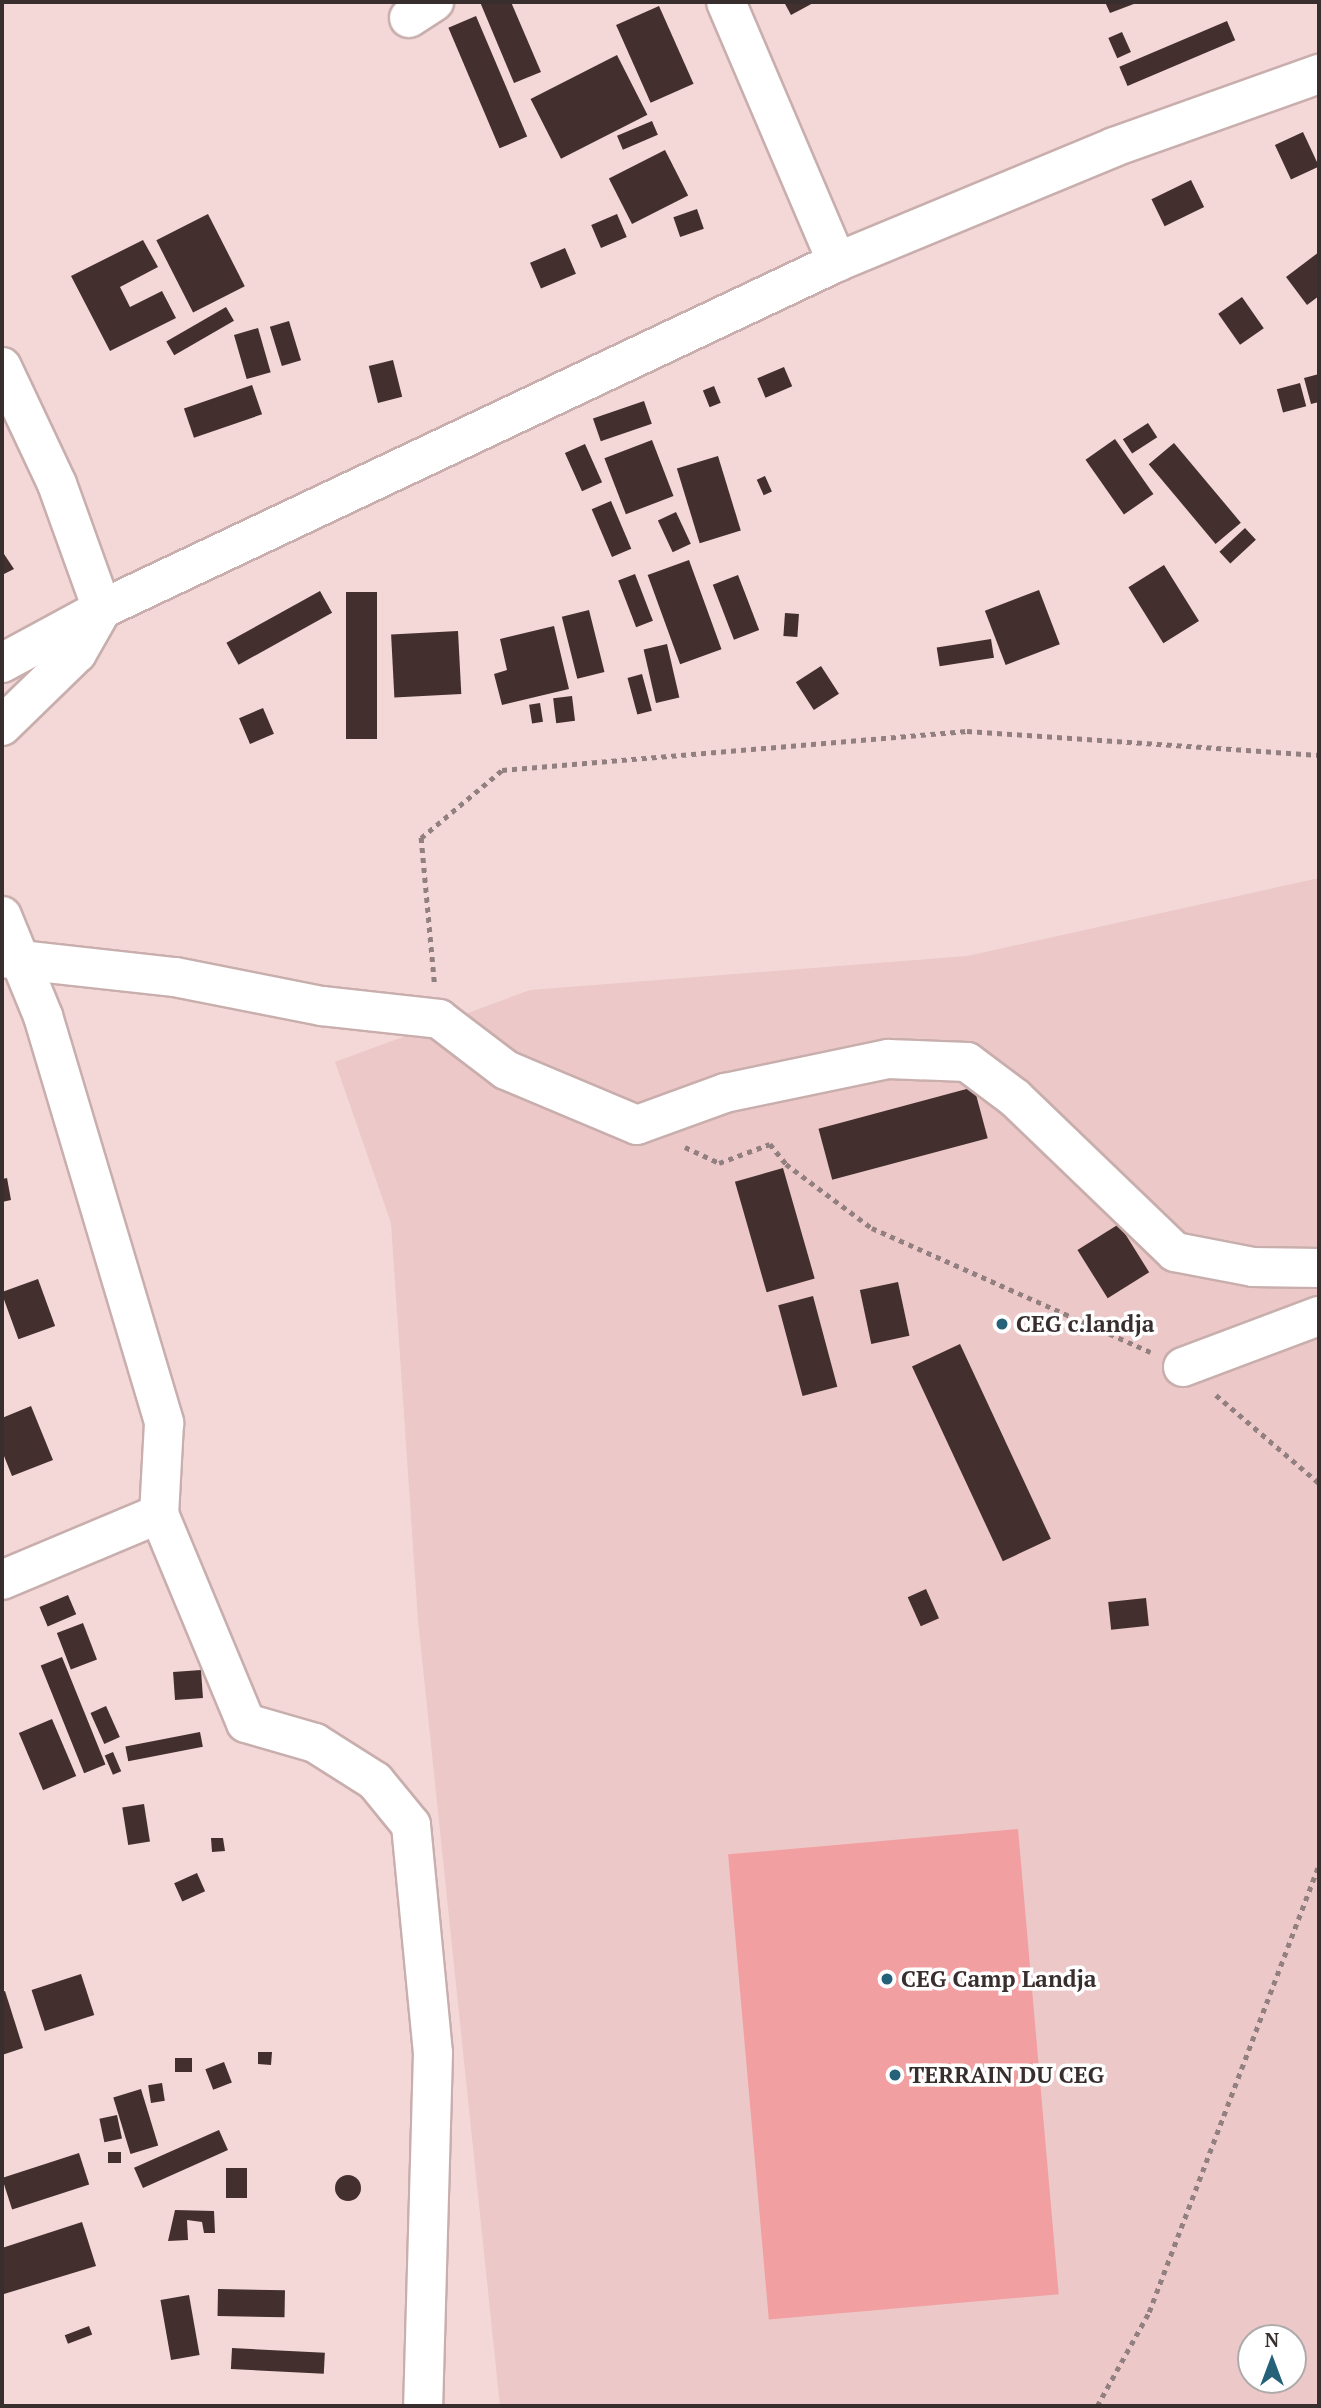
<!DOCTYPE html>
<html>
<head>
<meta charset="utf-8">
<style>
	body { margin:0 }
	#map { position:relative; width:1321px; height:2408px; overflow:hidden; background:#f3d8d7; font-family:"PT Serif",serif }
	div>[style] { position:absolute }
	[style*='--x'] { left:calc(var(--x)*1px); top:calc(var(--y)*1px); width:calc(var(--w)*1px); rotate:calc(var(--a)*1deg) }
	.built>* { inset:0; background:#ecc8c8 }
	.green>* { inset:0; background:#f19fa0; transform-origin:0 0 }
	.building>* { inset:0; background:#442f2f; transform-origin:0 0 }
	.round { border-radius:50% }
	.path>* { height:4.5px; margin-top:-2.25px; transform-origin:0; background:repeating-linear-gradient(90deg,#927f7f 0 5px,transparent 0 10px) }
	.roads { filter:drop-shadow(2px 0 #c8aead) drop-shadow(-2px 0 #c8aead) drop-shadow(0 2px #c8aead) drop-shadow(0 -2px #c8aead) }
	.minor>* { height:38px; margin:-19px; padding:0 19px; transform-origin:19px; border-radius:19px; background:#fff }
	.dots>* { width:19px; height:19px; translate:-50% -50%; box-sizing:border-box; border:4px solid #fff; border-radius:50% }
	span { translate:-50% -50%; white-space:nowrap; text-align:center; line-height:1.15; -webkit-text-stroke:7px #fff; paint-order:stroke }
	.poi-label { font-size:23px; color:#392e2e; font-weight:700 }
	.left { translate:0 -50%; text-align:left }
	.frame { position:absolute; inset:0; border:4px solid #392e2e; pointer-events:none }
	.north { position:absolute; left:1237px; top:2324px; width:70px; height:70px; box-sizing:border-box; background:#fff; border:2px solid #b0abab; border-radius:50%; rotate:0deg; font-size:19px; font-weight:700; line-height:28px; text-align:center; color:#392e2e }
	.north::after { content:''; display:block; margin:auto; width:24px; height:32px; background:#26617a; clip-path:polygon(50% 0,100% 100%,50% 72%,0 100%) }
</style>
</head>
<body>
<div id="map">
	<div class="built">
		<i style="clip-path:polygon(evenodd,1319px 878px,1319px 2406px,500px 2406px,418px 1620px,391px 1223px,335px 1062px,530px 990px,967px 956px,1319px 878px,1251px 2338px,1293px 2338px,1293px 2380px,1251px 2380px,1251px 2338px)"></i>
	</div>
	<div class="green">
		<i style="left:1018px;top:1829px;width:467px;height:291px;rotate:85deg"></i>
	</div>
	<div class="building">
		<i style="clip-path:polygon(480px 2px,511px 2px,541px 72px,514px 83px)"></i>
		<i style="clip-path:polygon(784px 2px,815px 2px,791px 15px)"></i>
		<i style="clip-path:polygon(1105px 2px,1139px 2px,1110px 13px)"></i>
		<i style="left:659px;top:6px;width:85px;height:47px;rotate:66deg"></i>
		<i style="left:476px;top:16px;width:131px;height:30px;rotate:67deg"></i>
		<i style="left:1227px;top:21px;width:21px;height:117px;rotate:67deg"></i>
		<i style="left:1122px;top:32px;width:22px;height:15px;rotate:66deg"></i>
		<i style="left:617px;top:55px;width:67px;height:97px;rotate:63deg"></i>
		<i style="left:652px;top:121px;width:15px;height:38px;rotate:67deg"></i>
		<i style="left:1303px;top:132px;width:38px;height:31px;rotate:65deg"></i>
		<i style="left:665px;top:150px;width:51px;height:63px;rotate:63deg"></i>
		<i style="left:1191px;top:180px;width:30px;height:44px;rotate:64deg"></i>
		<i style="left:697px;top:209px;width:21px;height:25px;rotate:71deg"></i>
		<i style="left:208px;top:214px;width:81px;height:58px;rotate:63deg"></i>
		<i style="left:617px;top:214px;width:25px;height:28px;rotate:67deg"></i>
		<i style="clip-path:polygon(143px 240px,158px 267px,120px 287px,130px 307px,162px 291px,176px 318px,110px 351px,71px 276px)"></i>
		<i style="left:565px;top:248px;width:28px;height:38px;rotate:67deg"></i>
		<i style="clip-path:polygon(1319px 252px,1319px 296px,1307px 305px,1286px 277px)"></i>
		<i style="left:1242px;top:297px;width:38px;height:29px;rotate:55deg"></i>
		<i style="left:226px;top:307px;width:16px;height:69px;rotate:60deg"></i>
		<i style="left:289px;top:321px;width:41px;height:20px;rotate:73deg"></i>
		<i style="left:258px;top:328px;width:46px;height:25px;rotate:74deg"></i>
		<i style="left:393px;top:360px;width:38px;height:25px;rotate:76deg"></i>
		<i style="left:784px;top:367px;width:21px;height:29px;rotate:67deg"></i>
		<i style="clip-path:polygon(1319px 374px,1319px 402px,1311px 404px,1304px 378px)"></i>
		<i style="left:1300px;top:383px;width:24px;height:24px;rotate:75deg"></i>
		<i style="left:252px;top:385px;width:31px;height:72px;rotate:71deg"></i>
		<i style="left:714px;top:386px;width:18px;height:12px;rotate:68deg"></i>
		<i style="left:644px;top:401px;width:24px;height:54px;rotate:71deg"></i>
		<i style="left:1148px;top:423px;width:17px;height:30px;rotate:57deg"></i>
		<i style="left:1115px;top:439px;width:67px;height:36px;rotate:55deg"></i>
		<i style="left:652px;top:440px;width:60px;height:51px;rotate:69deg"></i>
		<i style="left:1174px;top:443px;width:104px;height:33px;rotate:50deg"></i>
		<i style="left:585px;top:444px;width:42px;height:22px;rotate:66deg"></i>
		<i style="left:718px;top:456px;width:78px;height:43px;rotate:73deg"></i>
		<i style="left:765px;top:476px;width:17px;height:9px;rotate:66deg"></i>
		<i style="left:611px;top:501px;width:52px;height:21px;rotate:67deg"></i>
		<i style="left:676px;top:512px;width:35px;height:20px;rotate:65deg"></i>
		<i style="left:1245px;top:528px;width:16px;height:35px;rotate:47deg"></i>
		<i style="clip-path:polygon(4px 554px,14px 569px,2px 575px,2px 556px)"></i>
		<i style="left:689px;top:560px;width:95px;height:44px;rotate:70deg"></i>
		<i style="left:1164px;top:565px;width:66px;height:42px;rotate:58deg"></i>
		<i style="left:635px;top:574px;width:50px;height:18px;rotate:69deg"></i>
		<i style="left:738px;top:575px;width:59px;height:27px;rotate:69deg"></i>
		<i style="left:1039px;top:590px;width:58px;height:58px;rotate:69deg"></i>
		<i style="left:320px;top:591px;width:25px;height:107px;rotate:61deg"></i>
		<i style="left:346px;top:592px;width:31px;height:147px"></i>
		<i style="left:589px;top:610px;width:64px;height:28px;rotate:76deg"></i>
		<i style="left:785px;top:613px;width:14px;height:23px;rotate:4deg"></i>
		<i style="clip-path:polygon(554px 626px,569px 689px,502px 705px,494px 674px,507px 670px,500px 639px)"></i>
		<i style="left:458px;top:631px;width:63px;height:67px;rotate:87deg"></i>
		<i style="left:991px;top:639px;width:19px;height:55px;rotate:81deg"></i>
		<i style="left:667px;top:644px;width:55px;height:24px;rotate:77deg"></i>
		<i style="left:821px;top:666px;width:33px;height:30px;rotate:57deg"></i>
		<i style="left:642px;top:674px;width:38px;height:15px;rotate:75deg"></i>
		<i style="left:572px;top:696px;width:25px;height:19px;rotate:83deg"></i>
		<i style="left:540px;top:703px;width:19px;height:11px;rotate:81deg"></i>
		<i style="left:263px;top:708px;width:28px;height:26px;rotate:67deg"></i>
		<i style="left:974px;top:1087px;width:53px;height:161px;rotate:75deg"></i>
		<i style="left:783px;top:1168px;width:115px;height:50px;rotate:74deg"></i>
		<i style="clip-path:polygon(7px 1178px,11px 1200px,2px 1202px,2px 1179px)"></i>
		<i style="left:1119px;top:1224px;width:57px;height:49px;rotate:58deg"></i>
		<i style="left:38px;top:1279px;width:50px;height:39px;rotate:70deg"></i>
		<i style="left:898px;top:1282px;width:55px;height:39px;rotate:78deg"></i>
		<i style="left:813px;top:1296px;width:94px;height:36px;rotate:75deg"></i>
		<i style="left:960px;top:1344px;width:215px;height:53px;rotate:65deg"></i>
		<i style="clip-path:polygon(31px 1406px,53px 1460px,12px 1476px,2px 1451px,2px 1418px)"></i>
		<i style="left:926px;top:1589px;width:32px;height:20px;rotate:66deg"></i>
		<i style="left:68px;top:1595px;width:21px;height:31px;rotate:67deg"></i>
		<i style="left:1146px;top:1598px;width:28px;height:38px;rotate:84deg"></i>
		<i style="left:83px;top:1623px;width:39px;height:28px;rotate:69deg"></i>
		<i style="left:62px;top:1657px;width:116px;height:23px;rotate:68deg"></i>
		<i style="left:201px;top:1670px;width:28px;height:28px;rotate:86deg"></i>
		<i style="left:106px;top:1706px;width:34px;height:17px;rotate:66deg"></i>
		<i style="left:52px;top:1719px;width:62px;height:36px;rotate:67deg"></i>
		<i style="left:200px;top:1732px;width:15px;height:76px;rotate:79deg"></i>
		<i style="left:113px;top:1752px;width:21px;height:9px;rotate:67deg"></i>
		<i style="left:144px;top:1804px;width:38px;height:22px;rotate:81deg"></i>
		<i style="clip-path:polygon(211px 1838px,223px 1838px,225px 1851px,212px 1852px)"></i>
		<i style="left:197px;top:1873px;width:20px;height:25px;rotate:66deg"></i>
		<i style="left:81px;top:1974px;width:43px;height:52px;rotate:72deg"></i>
		<i style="clip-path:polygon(5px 1991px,23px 2048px,2px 2055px,2px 1992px)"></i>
		<i style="clip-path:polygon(258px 2052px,272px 2052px,271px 2065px,258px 2064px)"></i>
		<i style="left:175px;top:2058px;width:17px;height:14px"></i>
		<i style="left:224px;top:2062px;width:22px;height:20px;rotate:69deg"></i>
		<i style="left:162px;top:2083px;width:18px;height:14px;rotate:81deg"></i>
		<i style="left:141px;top:2089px;width:59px;height:29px;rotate:73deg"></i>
		<i style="left:117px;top:2115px;width:24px;height:18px;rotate:78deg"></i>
		<i style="left:219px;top:2130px;width:22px;height:93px;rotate:66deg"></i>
		<i style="left:108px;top:2152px;width:13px;height:11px"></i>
		<i style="left:79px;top:2153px;width:33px;height:81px;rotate:72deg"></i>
		<i style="left:226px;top:2168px;width:21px;height:30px"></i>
		<i class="round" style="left:335px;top:2175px;width:26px;height:26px"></i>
		<i style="clip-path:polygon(175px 2210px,214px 2211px,215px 2233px,204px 2233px,202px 2222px,187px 2220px,188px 2240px,168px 2241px)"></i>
		<i style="clip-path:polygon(82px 2222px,96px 2266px,4px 2294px,2px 2248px)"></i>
		<i style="left:218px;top:2289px;width:67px;height:27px;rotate:1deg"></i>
		<i style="left:189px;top:2295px;width:61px;height:29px;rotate:80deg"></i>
		<i style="left:89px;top:2326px;width:9px;height:26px;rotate:69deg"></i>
		<i style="left:232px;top:2348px;width:93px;height:21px;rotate:3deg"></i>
	</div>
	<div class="path">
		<i style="--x:434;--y:982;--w:145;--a:-95.2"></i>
		<i style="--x:421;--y:838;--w:106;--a:-40"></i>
		<i style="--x:502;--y:770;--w:467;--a:-4.8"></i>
		<i style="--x:967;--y:731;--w:353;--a:3.9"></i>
		<i style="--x:685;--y:1147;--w:38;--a:25"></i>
		<i style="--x:719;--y:1163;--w:54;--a:-20.4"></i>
		<i style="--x:770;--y:1144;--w:26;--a:51"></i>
		<i style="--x:786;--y:1164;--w:107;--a:36.7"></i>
		<i style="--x:872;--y:1228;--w:305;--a:24"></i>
		<i style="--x:1216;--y:1395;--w:135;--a:40.5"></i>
		<i style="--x:1097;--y:2406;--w:107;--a:-61"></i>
		<i style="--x:1149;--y:2312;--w:478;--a:-69.2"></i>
	</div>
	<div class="roads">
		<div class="minor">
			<i style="--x:726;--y:2;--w:283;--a:66.9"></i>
			<i style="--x:409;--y:18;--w:30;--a:-33"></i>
			<i style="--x:2;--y:367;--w:129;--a:64.8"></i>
			<i style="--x:57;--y:484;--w:133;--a:70.2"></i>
			<i style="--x:102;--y:609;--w:51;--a:119.6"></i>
			<i style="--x:77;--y:653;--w:105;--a:135.8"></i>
			<i style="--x:2;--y:663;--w:114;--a:-28.4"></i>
			<i style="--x:102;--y:609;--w:813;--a:-25.27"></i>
			<i style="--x:837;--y:262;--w:300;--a:-22.5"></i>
			<i style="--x:1114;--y:147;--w:218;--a:-19.6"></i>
			<i style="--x:2;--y:916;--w:108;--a:67.7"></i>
			<i style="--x:43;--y:1016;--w:425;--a:73.4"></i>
			<i style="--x:164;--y:1423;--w:91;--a:93.1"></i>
			<i style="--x:159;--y:1514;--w:226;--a:67.4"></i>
			<i style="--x:246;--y:1723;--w:72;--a:16.2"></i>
			<i style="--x:315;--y:1743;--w:71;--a:32.3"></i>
			<i style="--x:375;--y:1781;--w:57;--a:50.7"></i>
			<i style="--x:411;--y:1825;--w:229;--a:84.5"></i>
			<i style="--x:433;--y:2053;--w:353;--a:91.6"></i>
			<i style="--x:2;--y:958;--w:174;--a:6.3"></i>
			<i style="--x:175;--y:977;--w:150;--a:11.2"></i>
			<i style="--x:322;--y:1006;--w:118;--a:6.3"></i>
			<i style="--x:439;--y:1019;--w:84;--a:37.3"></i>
			<i style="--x:506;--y:1070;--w:142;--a:22.8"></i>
			<i style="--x:637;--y:1125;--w:94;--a:-20"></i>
			<i style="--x:725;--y:1093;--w:167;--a:-11.8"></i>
			<i style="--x:888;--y:1059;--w:79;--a:2.2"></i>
			<i style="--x:967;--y:1062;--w:60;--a:36.9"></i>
			<i style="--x:1015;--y:1098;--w:222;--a:43.9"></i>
			<i style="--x:1175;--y:1252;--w:79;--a:10.9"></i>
			<i style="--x:1253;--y:1267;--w:66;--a:0.9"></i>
			<i style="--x:1183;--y:1367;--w:145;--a:-20.6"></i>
			<i style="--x:2;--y:1580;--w:170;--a:-22.8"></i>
		</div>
	</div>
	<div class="dots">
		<i style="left:1002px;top:1324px;background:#26617a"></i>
		<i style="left:887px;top:1979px;background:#26617a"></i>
		<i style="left:895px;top:2075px;background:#26617a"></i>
	</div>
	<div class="poi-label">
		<span class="left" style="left:1016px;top:1324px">CEG c.landja</span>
		<span class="left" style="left:901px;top:1979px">CEG Camp Landja</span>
		<span class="left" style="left:909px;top:2075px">TERRAIN DU CEG</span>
	</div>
	<div class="frame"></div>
	<div class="north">N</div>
</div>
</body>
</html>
